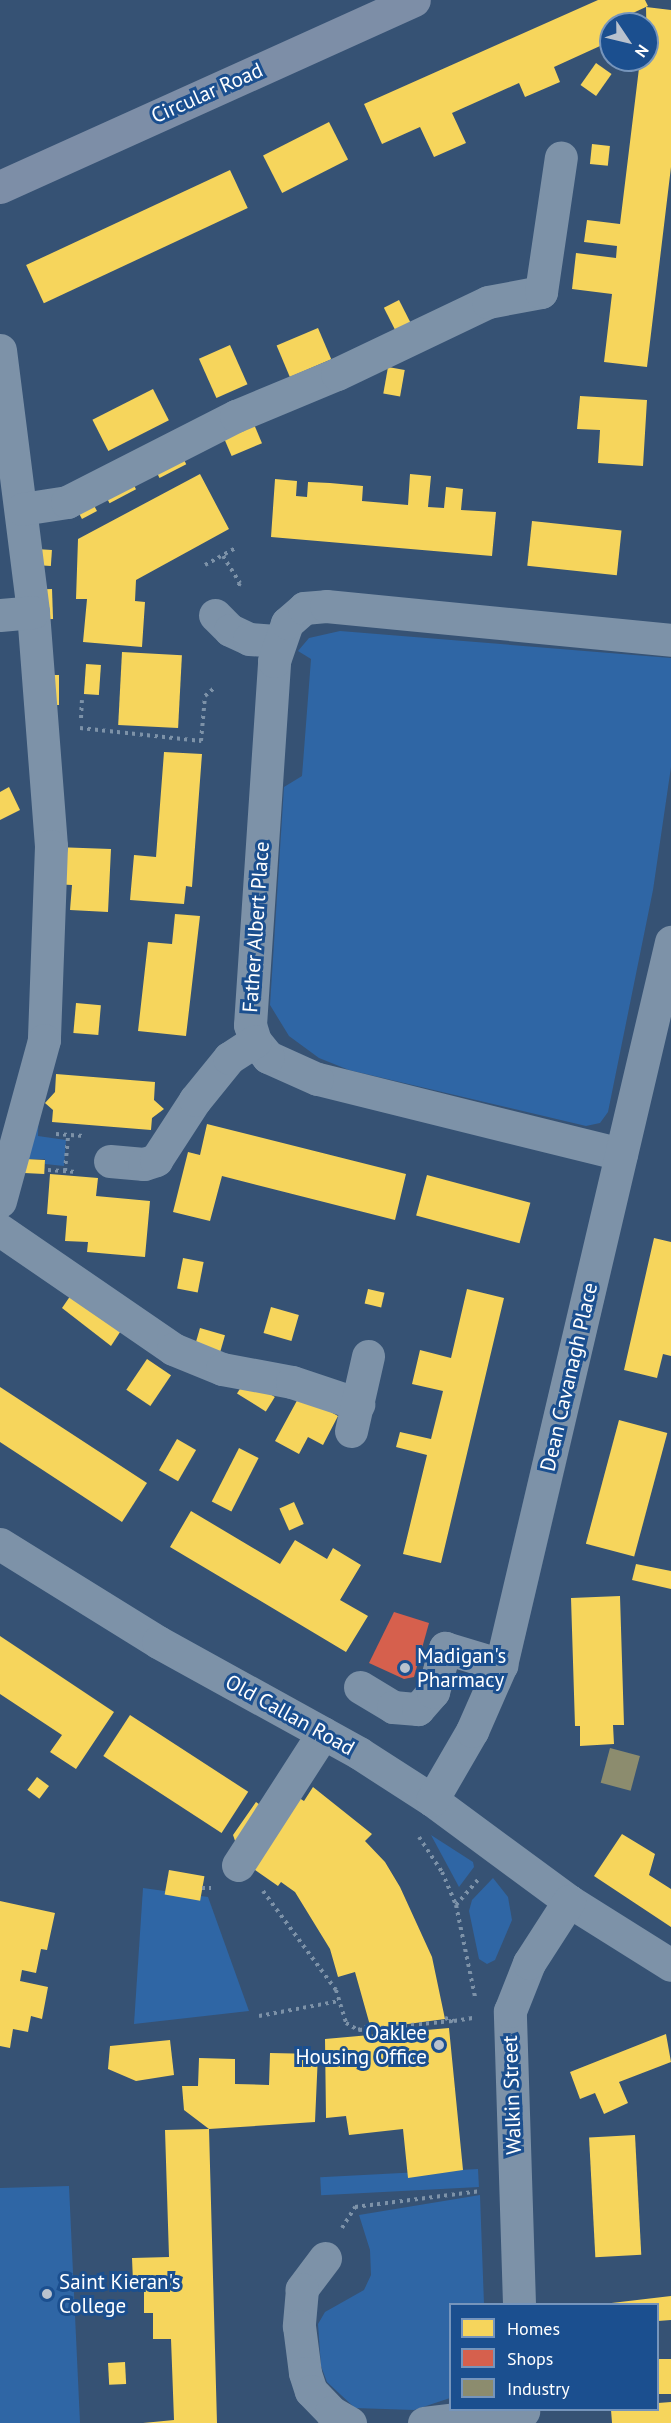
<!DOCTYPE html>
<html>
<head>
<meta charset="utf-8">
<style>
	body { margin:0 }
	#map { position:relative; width:671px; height:2423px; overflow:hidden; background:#365274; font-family:"PT Sans",sans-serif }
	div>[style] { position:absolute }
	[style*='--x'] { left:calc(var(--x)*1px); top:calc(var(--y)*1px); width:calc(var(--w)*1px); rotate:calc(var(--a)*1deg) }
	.green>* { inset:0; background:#2f66a5; transform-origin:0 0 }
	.homes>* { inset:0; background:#f6d55c; transform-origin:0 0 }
	.shops>* { inset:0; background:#d6604d }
	.industry>* { inset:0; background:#8c8c6e; transform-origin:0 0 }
	.path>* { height:4px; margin-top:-2px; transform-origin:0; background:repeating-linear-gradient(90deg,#7d92a8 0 3px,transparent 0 7.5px) }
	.minor>* { height:33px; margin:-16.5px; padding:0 16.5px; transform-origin:16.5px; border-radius:16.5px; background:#7d92a8 }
	.major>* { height:33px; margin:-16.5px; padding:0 16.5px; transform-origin:16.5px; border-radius:16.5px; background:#7d8ea7 }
	.dots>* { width:16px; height:16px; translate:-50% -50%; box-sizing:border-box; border:3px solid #1b4f8f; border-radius:50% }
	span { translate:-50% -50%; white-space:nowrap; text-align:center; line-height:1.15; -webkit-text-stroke:6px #1b4f8f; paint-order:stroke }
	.street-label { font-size:21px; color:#fff }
	.poi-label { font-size:21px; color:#fff }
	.left { translate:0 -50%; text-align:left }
	.right { translate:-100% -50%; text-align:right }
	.legend { position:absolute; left:449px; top:2303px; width:210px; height:108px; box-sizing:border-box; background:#1b4f8f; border:2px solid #7695bc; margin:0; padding:8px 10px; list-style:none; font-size:18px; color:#fff }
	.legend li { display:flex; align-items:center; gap:12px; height:30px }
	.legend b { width:30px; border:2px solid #7695bc }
	.north { position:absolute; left:599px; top:12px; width:60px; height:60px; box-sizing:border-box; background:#1b4f8f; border:2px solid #7695bc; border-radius:50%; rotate:125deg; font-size:16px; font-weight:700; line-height:24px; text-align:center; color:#fff }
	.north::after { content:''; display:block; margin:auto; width:21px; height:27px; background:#b9c2ce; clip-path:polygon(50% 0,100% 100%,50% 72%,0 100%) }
</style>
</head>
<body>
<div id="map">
	<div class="green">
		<i style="clip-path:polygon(340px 631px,671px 658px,671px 767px,653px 890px,608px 1112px,600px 1123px,586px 1126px,349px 1070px,319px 1058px,289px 1036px,270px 1005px,284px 787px,302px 776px,311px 659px,298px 651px,309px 638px)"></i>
		<i style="clip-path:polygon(39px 1101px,38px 1136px,66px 1140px,64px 1166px,45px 1164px,45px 1159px,21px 1159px)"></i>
		<i style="clip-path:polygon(431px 1835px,473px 1862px,474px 1867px,459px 1887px)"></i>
		<i style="clip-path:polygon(493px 1878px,508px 1897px,512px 1920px,495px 1960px,487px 1964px,479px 1959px,469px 1911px,472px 1900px)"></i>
		<i style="clip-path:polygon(143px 1888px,208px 1897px,249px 2011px,134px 2024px)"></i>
		<i style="left:478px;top:2169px;width:18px;height:158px;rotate:87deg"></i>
		<i style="clip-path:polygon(69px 2186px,80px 2423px,0 2423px,0 2188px)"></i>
		<i style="clip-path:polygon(480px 2195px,484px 2304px,450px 2304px,450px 2398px,414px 2410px,355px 2408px,327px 2382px,321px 2366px,318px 2324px,325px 2312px,364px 2290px,371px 2275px,370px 2250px,359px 2215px)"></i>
	</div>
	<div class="homes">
		<i style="clip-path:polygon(598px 0,645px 0,648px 6px,620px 19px,623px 24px,611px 24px,611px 41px,554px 67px,560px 82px,525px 97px,519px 83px,452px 113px,466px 143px,434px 157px,420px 127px,382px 144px,364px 104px)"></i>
		<i style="clip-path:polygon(646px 7px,671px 10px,671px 167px,647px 367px,604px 362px,612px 294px,572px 289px,576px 253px,616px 258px,617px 246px,584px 242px,587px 220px,620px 224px,640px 60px,647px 60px)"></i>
		<i style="left:596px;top:63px;width:19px;height:27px;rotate:35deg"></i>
		<i style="left:329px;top:122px;width:42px;height:74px;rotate:63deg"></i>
		<i style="left:592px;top:144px;width:18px;height:20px;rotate:6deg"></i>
		<i style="left:230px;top:170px;width:42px;height:225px;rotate:65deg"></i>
		<i style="left:399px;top:300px;width:28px;height:17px;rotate:63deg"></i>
		<i style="left:318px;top:328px;width:34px;height:45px;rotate:67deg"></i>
		<i style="left:230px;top:345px;width:43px;height:34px;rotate:66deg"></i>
		<i style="left:388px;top:367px;width:17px;height:27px;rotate:10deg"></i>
		<i style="left:153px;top:389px;width:35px;height:68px;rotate:63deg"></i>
		<i style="clip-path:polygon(580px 396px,647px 400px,643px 466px,598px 463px,600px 430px,577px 429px)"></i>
		<i style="left:253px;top:422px;width:23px;height:33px;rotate:67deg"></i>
		<i style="left:179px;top:450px;width:16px;height:30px;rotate:63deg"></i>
		<i style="clip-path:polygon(200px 474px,229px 529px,136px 580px,135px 601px,145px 602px,142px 647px,83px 642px,87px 599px,76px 599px,78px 539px)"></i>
		<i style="clip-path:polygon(410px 474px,431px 476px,428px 507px,444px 508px,446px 487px,463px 489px,461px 510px,496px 512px,492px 556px,271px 537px,275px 479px,297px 481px,296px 496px,307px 497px,308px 482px,330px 483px,363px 486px,362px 501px,408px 505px)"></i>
		<i style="left:129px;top:476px;width:15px;height:30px;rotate:62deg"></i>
		<i style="left:89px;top:496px;width:17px;height:17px;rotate:62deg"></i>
		<i style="left:532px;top:521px;width:90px;height:45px;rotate:6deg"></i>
		<i style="left:36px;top:549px;width:16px;height:16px;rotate:4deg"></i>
		<i style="left:52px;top:589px;width:30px;height:15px;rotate:88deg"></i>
		<i style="left:122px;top:652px;width:60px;height:73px;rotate:3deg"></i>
		<i style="left:86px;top:664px;width:15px;height:30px;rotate:4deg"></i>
		<i style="left:44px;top:675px;width:15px;height:30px"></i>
		<i style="clip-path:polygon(164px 752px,202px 754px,192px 887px,186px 886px,184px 904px,130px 900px,134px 855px,156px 857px)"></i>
		<i style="clip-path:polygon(9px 787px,20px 810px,0 820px,0 792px)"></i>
		<i style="clip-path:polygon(55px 847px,111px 849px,108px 912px,70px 910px,72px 885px,53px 884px)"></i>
		<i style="clip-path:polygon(175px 914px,200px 916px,186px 1036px,138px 1031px,148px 942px,172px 944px)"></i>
		<i style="left:76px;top:1003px;width:25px;height:30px;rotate:5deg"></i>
		<i style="clip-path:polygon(56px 1074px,155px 1082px,154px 1100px,164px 1109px,152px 1118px,151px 1130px,52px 1122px,53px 1110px,45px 1103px,55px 1092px)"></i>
		<i style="clip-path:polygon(207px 1124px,406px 1174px,395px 1220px,222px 1176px,210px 1221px,173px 1212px,188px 1152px,200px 1155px)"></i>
		<i style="left:25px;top:1159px;width:20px;height:14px;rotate:3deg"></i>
		<i style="clip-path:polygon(50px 1174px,98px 1178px,96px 1196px,150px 1201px,145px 1257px,87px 1252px,88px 1242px,65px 1241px,67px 1216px,47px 1214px)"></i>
		<i style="left:427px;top:1175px;width:107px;height:42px;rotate:15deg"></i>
		<i style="clip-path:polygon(654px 1238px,671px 1242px,671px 1356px,663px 1354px,657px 1378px,624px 1370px)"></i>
		<i style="left:183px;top:1258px;width:21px;height:31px;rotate:11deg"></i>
		<i style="left:368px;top:1289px;width:17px;height:15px;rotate:13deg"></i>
		<i style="clip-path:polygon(467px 1289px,504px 1298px,441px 1563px,403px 1554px,427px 1455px,396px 1447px,400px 1432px,431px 1439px,443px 1391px,412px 1384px,420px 1350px,451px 1358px)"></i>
		<i style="clip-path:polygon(73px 1292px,124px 1326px,111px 1346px,62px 1308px)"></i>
		<i style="left:271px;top:1307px;width:29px;height:27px;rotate:16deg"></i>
		<i style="left:200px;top:1328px;width:26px;height:18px;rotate:16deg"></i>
		<i style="left:147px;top:1359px;width:29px;height:37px;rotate:34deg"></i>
		<i style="left:246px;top:1379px;width:34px;height:17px;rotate:32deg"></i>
		<i style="clip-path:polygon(0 1387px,147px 1483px,122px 1522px,0 1442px)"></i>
		<i style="clip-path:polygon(300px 1395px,338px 1416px,323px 1445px,308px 1437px,299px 1454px,275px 1441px)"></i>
		<i style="left:619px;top:1420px;width:50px;height:128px;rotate:15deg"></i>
		<i style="left:177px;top:1439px;width:22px;height:36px;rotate:30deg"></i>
		<i style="left:239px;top:1448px;width:22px;height:60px;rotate:27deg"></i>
		<i style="left:294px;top:1502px;width:24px;height:16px;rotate:66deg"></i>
		<i style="clip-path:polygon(191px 1511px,280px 1564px,295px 1540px,327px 1559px,333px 1548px,361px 1565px,340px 1600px,368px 1616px,346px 1652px,170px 1547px)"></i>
		<i style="clip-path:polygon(636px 1564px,671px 1571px,671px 1589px,632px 1580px)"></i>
		<i style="clip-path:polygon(620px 1596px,624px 1725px,613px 1725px,614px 1744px,580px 1746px,580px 1726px,575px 1726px,571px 1598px)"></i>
		<i style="clip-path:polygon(0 1636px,114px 1712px,76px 1769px,50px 1752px,62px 1735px,0 1694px)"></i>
		<i style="left:130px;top:1715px;width:141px;height:49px;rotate:33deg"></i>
		<i style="left:37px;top:1777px;width:15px;height:16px;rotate:37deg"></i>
		<i style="clip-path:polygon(313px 1787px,372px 1834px,365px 1841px,385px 1862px,400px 1887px,432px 1957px,445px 2019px,371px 2029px,355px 1972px,338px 1977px,330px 1949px,295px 1892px,281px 1882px,278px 1886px,242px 1861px,233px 1835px,256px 1802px,280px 1819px,296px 1796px,304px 1801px)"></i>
		<i style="clip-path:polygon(622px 1834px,655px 1854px,649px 1875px,671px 1889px,671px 1927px,594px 1876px)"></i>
		<i style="left:169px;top:1870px;width:36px;height:25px;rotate:10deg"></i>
		<i style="clip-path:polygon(0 1901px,55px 1913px,47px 1950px,41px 1949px,36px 1973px,22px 1970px,20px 1981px,48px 1987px,42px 2019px,31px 2016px,28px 2032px,13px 2029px,10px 2048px,0 2046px)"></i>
		<i style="clip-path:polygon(449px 2028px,463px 2170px,408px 2178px,403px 2129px,349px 2135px,346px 2116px,326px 2118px,325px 2039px)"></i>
		<i style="clip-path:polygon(666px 2034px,671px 2062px,619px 2082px,628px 2103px,604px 2114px,595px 2093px,580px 2099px,570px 2072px)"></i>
		<i style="clip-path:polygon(170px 2040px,174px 2075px,136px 2081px,108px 2069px,110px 2046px)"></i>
		<i style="clip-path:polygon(270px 2053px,318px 2054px,315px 2122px,209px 2129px,184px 2110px,182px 2086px,198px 2086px,199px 2058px,235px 2059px,235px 2084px,269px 2085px)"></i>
		<i style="clip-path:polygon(209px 2129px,217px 2423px,143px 2423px,174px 2420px,171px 2339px,153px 2339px,153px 2313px,144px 2313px,144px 2282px,133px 2282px,132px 2258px,169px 2257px,165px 2130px)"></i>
		<i style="left:635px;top:2135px;width:120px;height:46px;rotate:87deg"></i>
		<i style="clip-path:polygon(671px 2296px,671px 2320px,658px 2321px,657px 2304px,603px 2304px)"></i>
		<i style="left:671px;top:2359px;width:35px;height:13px;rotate:90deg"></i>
		<i style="left:125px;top:2362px;width:22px;height:17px;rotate:87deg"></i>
		<i style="clip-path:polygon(671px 2402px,671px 2423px,612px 2423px,611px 2410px,658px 2410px,658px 2403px)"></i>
	</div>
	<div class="shops">
		<i style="clip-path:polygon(394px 1612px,429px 1623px,414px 1677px,404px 1679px,369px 1663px)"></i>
	</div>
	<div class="industry">
		<i style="left:610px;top:1748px;width:31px;height:36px;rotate:15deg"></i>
	</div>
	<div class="path">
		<i style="--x:223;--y:556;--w:32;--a:58"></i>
		<i style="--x:240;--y:583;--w:6;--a:121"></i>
		<i style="--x:205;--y:565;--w:35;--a:-29"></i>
		<i style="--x:81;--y:718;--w:18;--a:-87"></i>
		<i style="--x:80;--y:728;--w:122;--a:6.1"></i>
		<i style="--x:201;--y:741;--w:45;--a:-84.9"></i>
		<i style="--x:205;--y:696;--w:11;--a:-41"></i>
		<i style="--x:56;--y:1134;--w:28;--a:4"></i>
		<i style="--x:48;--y:1170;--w:29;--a:4"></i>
		<i style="--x:65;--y:1171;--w:36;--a:-85"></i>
		<i style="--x:419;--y:1837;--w:42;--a:56.7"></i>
		<i style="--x:442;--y:1872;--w:36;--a:67"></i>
		<i style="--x:456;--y:1905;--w:94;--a:78.3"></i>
		<i style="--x:202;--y:1888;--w:9;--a:0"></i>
		<i style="--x:263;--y:1891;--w:123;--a:53.6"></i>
		<i style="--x:336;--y:1990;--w:34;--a:73"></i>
		<i style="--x:346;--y:2023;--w:14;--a:30"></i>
		<i style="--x:358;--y:2030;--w:13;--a:-18"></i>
		<i style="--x:456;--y:1905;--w:35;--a:-49"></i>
		<i style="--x:259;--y:2016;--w:81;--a:-10.6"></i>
		<i style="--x:445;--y:2018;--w:9;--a:18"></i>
		<i style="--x:454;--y:2021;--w:19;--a:-9"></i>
		<i style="--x:359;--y:2030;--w:94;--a:-5.5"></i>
		<i style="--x:342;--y:2228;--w:25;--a:-58"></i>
		<i style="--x:355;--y:2207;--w:127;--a:-7.2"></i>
	</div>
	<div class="minor">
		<i style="--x:0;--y:350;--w:264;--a:82.8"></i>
		<i style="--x:33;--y:612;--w:235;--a:85.6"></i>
		<i style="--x:51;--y:846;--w:194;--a:92.1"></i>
		<i style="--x:44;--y:1040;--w:167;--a:105.3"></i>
		<i style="--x:22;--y:509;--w:46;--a:-8.8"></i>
		<i style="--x:67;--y:502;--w:190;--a:-27"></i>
		<i style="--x:236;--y:416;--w:109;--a:-22.6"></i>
		<i style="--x:337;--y:374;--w:167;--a:-25.5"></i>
		<i style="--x:488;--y:302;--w:54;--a:-10.7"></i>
		<i style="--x:541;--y:292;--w:136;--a:-81.6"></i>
		<i style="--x:0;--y:615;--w:33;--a:-5"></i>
		<i style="--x:215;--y:615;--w:21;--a:45"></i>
		<i style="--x:230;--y:630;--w:21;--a:25"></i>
		<i style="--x:249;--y:639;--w:30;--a:4"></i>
		<i style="--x:621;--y:1154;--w:313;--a:-166.1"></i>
		<i style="--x:317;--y:1079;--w:54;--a:-155.8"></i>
		<i style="--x:268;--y:1057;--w:21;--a:-129"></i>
		<i style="--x:255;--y:1041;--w:17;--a:-107"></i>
		<i style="--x:250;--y:1025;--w:365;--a:-86.2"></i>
		<i style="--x:274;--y:661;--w:40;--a:-71.1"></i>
		<i style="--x:287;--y:623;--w:23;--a:-41"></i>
		<i style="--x:304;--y:608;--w:22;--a:-5"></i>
		<i style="--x:326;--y:606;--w:347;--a:5.6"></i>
		<i style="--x:110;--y:1161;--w:34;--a:5"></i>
		<i style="--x:144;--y:1164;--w:13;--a:-18"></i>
		<i style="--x:156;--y:1160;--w:72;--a:-57"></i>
		<i style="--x:195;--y:1100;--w:54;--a:-51"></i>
		<i style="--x:229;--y:1058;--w:31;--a:-33"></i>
		<i style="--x:0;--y:1230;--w:210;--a:34.5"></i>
		<i style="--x:173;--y:1349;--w:53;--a:22.2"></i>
		<i style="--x:222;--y:1369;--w:71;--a:10.5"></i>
		<i style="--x:292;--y:1382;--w:70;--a:18.4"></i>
		<i style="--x:351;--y:1431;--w:77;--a:-77.2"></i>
		<i style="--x:0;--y:1544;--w:186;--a:31.8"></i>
		<i style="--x:158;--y:1642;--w:230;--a:28.9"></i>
		<i style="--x:359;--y:1753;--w:87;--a:32.8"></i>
		<i style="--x:432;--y:1800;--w:170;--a:36.4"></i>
		<i style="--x:569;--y:1901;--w:120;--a:32.1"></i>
		<i style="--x:360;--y:1687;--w:39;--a:31"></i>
		<i style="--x:393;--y:1707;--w:25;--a:5"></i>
		<i style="--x:418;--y:1709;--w:23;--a:-49"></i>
		<i style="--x:433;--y:1692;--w:46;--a:-74.7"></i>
		<i style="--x:445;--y:1648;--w:59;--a:16.9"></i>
		<i style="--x:432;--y:1800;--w:80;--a:-59.9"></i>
		<i style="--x:472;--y:1731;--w:72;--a:-66.3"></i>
		<i style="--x:501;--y:1665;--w:743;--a:-76.77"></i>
		<i style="--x:238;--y:1865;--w:157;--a:-57.2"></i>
		<i style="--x:325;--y:2258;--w:39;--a:127"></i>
		<i style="--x:302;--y:2289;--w:37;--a:95"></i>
		<i style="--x:299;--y:2326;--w:47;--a:82.7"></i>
		<i style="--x:305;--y:2373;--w:19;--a:72"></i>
		<i style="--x:311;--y:2391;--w:29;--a:46"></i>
		<i style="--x:331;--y:2412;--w:22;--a:30"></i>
		<i style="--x:519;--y:2304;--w:293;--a:-91.8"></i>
		<i style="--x:510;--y:2011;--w:52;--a:-68.4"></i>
		<i style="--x:529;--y:1963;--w:74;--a:-57.2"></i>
		<i style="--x:424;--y:2423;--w:100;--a:-6.9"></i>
	</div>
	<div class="major">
		<i style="--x:0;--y:187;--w:454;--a:-24.3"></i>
	</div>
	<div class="dots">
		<i style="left:405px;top:1668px;background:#b9c2ce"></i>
		<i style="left:439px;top:2045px;background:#b9c2ce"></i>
		<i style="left:47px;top:2294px;background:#b9c2ce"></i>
	</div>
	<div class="street-label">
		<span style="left:207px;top:93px;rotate:-24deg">Circular Road</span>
		<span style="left:256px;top:927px;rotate:-86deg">Father Albert Place</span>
		<span style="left:569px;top:1377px;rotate:-77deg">Dean Cavanagh Place</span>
		<span style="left:290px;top:1715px;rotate:29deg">Old Callan Road</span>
		<span style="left:512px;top:2095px;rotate:-92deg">Walkin Street</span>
	</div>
	<div class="poi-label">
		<span class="left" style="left:417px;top:1668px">Madigan's<br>Pharmacy</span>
		<span class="right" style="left:427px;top:2045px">Oaklee<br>Housing Office</span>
		<span class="left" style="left:59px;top:2294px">Saint Kieran's<br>College</span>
	</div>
	<ul class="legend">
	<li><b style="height:16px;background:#f6d55c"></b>Homes</li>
	<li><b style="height:16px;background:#d6604d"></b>Shops</li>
	<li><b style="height:16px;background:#8c8c6e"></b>Industry</li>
	</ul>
	<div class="north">N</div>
</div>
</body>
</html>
